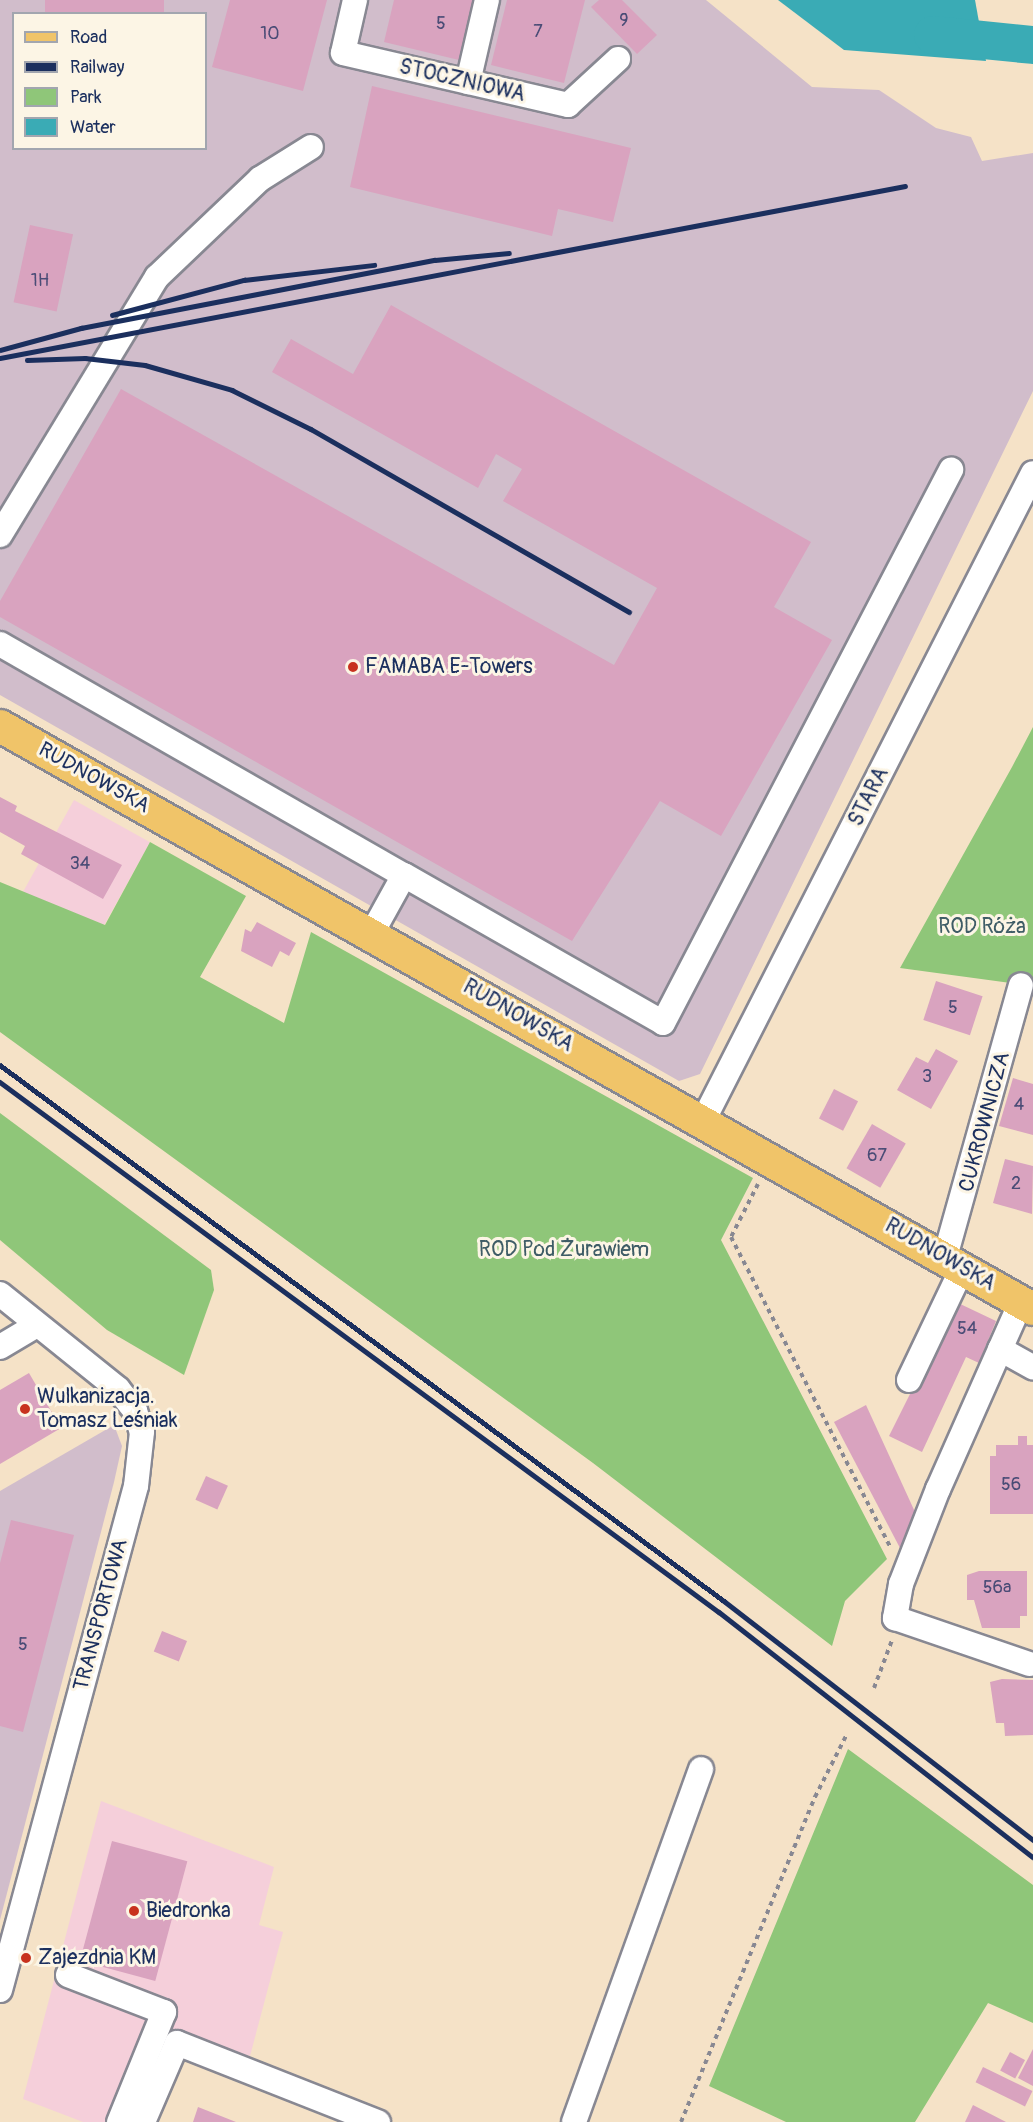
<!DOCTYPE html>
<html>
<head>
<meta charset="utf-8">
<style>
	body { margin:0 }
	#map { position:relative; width:1033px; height:2122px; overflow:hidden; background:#f5e2c7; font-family:Pangolin,sans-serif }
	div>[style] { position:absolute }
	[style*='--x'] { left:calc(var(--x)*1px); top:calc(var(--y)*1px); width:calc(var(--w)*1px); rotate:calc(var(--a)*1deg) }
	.built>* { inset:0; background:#f5cfda; transform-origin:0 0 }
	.industrial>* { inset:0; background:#d1bdcb }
	.green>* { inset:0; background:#8fc679 }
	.water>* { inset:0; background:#3aabb5 }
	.river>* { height:38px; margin:-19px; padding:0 19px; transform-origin:19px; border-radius:19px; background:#3aabb5 }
	.building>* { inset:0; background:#d9a3bf; transform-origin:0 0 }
	.path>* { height:4px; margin-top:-2px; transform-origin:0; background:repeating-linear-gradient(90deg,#888892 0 4.5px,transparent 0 9px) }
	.roads { filter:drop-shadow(2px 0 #888892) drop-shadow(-2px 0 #888892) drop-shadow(0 2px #888892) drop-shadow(0 -2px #888892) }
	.minor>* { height:24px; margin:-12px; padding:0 12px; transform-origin:12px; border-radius:12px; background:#fff }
	.major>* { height:32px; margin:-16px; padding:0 16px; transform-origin:16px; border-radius:16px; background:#f0c469 }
	.rail>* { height:4.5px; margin:-2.25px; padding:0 2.25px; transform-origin:2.25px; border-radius:2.25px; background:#1b2f5e }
	.dots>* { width:16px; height:16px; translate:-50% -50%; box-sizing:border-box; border:3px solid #fcf5e5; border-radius:50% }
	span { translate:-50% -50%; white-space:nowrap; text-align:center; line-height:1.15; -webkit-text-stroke:6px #fcf5e5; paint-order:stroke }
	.number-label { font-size:18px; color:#4a4c76 }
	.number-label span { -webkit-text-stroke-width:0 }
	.street-label { font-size:21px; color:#1b2f5e }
	.poi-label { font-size:21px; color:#1b2f5e }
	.left { translate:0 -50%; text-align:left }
	.park-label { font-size:21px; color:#3e5c66 }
	.legend { position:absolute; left:12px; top:12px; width:195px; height:138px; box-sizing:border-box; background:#fcf5e5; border:2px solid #a2a6af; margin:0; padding:8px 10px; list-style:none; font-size:18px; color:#1b2f5e }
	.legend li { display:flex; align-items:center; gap:12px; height:30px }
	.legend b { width:30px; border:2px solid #a2a6af }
</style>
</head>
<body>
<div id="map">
	<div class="built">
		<i style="left:74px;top:800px;width:87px;height:105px;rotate:29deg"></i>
		<i style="clip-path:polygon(101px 1801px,274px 1867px,259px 1925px,283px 1932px,250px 2056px,171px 2036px,136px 2122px,83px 2122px,23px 2099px)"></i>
	</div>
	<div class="industrial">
		<i style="clip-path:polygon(evenodd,0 0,706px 0,812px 87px,879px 90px,936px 128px,971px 137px,982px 161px,1033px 153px,1033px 391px,700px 1074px,679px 1081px,0 695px,0 0,14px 14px,206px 14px,206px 148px,14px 148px,14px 14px)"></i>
		<i style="clip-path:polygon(114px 1425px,122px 1446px,114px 1482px,0 1920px,0 1491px)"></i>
	</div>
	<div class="green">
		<i style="clip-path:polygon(1033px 727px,1033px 986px,900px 968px,1012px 767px)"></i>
		<i style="clip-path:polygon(150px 842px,246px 896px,200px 977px,284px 1023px,311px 932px,753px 1178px,721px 1240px,887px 1559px,845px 1601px,832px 1646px,593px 1463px,0 1032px,0 882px,105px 925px)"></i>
		<i style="clip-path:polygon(0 1113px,211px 1270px,214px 1290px,184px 1375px,107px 1330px,0 1240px)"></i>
		<i style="clip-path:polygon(848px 1749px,1033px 1885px,1033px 2023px,988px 2003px,915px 2122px,786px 2122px,709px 2086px)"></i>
	</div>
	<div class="water">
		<i style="clip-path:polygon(778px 0,975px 0,986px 61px,844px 50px)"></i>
	</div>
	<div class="river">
		<i style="--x:933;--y:35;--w:100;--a:5.7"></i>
	</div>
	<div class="building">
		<i style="left:45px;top:0;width:119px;height:14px"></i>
		<i style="clip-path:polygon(230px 0,327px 0,303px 91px,212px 67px)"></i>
		<i style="clip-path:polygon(394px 0,473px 0,459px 60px,384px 42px)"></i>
		<i style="clip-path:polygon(507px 0,585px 0,564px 83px,491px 65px)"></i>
		<i style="clip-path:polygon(599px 0,622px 0,657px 35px,637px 54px,591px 7px)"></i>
		<i style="clip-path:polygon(372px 86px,631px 148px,613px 222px,558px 209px,552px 236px,350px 187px)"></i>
		<i style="left:30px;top:225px;width:44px;height:79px;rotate:12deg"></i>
		<i style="clip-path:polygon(391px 305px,811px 542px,774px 607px,832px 640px,721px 836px,660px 801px,572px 941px,0 617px,0 601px,121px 389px,614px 665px,657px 588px,503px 501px,522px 469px,496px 454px,478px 488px,272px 372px,291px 339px,353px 374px)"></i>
		<i style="clip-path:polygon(0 797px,17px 806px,15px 811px,122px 865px,103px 899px,21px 854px,25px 846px,0 832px)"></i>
		<i style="clip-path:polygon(257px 922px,296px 943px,289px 956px,280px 951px,272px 967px,241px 951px,245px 929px,251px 932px)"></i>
		<i style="left:936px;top:981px;width:49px;height:41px;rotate:18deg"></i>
		<i style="clip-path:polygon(936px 1049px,958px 1061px,931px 1109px,897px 1090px,916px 1057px,928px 1063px)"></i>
		<i style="clip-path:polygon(1013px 1078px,1033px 1084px,1033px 1135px,999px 1126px)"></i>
		<i style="left:834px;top:1089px;width:27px;height:33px;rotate:27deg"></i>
		<i style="left:872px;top:1124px;width:39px;height:51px;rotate:30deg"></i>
		<i style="clip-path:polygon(1005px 1159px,1033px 1166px,1032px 1214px,993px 1203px)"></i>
		<i style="clip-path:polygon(956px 1302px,996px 1321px,979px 1363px,966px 1357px,922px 1452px,889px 1436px)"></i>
		<i style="clip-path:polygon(29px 1373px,61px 1428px,0 1464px,0 1390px)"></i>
		<i style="clip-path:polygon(866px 1405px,915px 1512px,900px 1548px,834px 1422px)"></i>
		<i style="clip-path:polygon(1018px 1436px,1027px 1436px,1027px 1445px,1033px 1445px,1033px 1514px,990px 1514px,990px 1456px,996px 1456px,996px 1445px,1018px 1445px)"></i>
		<i style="left:206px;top:1476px;width:24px;height:26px;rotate:24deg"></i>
		<i style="clip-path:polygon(11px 1520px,74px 1535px,23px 1732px,0 1726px,0 1563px)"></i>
		<i style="clip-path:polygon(979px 1571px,1027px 1571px,1027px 1616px,1020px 1616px,1020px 1628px,982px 1628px,974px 1600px,967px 1600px,967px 1575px)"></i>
		<i style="left:162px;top:1631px;width:27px;height:22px;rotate:22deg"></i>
		<i style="clip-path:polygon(1002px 1679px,1033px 1680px,1033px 1735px,1005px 1736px,1004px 1723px,996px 1723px,990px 1682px)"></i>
		<i style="left:112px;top:1841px;width:78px;height:124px;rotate:15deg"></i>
		<i style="clip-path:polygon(1033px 2049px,1033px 2086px,1018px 2078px)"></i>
		<i style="left:1010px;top:2052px;width:17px;height:21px;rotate:28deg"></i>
		<i style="left:983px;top:2067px;width:55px;height:17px;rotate:26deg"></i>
		<i style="clip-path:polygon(973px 2105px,1006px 2122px,965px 2122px)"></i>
		<i style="clip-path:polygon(198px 2107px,236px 2122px,193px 2122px)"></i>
	</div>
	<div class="path">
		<i style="--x:758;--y:1184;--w:59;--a:117"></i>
		<i style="--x:731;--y:1237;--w:350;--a:62.8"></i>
		<i style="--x:874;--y:1688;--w:51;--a:-69.4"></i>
		<i style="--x:681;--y:2122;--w:352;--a:-67.6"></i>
		<i style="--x:815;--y:1797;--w:68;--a:-63.1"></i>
	</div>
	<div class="roads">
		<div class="minor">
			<i style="--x:355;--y:0;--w:54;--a:102.8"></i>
			<i style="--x:343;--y:53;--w:231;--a:13"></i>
			<i style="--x:568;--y:105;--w:68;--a:-42.6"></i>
			<i style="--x:468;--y:82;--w:84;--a:-77"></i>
			<i style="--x:0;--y:535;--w:302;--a:-58.7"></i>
			<i style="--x:157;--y:277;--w:142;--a:-43.6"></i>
			<i style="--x:260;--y:179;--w:60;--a:-32.1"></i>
			<i style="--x:0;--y:644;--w:465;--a:29.8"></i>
			<i style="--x:372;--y:933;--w:66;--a:-61.1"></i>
			<i style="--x:404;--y:875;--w:298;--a:29.7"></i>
			<i style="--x:663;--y:1023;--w:624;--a:-62.49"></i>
			<i style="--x:703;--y:1121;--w:727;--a:-63.01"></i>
			<i style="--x:945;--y:1257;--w:282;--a:-74.4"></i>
			<i style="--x:0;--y:1294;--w:151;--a:38.8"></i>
			<i style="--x:118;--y:1389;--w:28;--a:52"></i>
			<i style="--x:135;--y:1411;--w:22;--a:72"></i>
			<i style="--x:142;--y:1432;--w:54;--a:96.3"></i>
			<i style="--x:136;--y:1486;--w:522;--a:105.1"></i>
			<i style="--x:1021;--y:1302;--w:205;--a:113.9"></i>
			<i style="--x:938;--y:1489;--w:102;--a:111.3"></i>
			<i style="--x:901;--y:1584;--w:35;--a:100"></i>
			<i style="--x:895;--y:1618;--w:142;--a:18.9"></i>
			<i style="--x:0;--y:1347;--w:43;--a:-30.7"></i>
			<i style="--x:1000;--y:1349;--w:38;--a:29"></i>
			<i style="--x:909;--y:1380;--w:125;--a:-64.5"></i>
			<i style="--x:68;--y:1975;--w:103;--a:21.1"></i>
			<i style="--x:164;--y:2012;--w:119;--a:112.2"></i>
			<i style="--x:143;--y:2122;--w:86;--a:-66.7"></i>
			<i style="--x:177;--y:2043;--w:216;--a:21.5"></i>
			<i style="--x:574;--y:2122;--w:375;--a:-70.2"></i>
		</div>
		<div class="major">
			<i style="--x:0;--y:726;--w:1186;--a:29.44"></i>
		</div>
	</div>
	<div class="rail">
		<i style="--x:112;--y:315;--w:137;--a:-14.9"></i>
		<i style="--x:244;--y:280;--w:131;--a:-6.6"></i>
		<i style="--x:0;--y:350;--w:84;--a:-15.2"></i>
		<i style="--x:81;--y:328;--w:360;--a:-10.9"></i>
		<i style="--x:435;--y:260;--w:74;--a:-5.4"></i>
		<i style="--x:0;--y:358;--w:921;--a:-10.76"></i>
		<i style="--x:27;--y:360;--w:58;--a:-2"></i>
		<i style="--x:85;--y:358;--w:60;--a:6.7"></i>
		<i style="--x:145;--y:365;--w:91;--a:16"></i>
		<i style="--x:232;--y:390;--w:88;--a:26.3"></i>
		<i style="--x:311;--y:429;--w:367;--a:29.9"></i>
		<i style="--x:0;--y:1065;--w:901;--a:36.51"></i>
		<i style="--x:724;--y:1601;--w:391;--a:37.7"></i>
		<i style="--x:0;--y:1082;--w:893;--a:36.4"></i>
		<i style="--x:719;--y:1612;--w:398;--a:38"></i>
	</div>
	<div class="dots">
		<i style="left:353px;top:667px;background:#c8321e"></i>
		<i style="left:25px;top:1409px;background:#c8321e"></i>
		<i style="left:134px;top:1911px;background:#c8321e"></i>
		<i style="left:26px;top:1958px;background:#c8321e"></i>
	</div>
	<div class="number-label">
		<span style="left:624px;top:21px">9</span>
		<span style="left:441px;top:24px">5</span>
		<span style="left:538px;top:32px">7</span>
		<span style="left:270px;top:34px">10</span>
		<span style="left:40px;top:281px">1H</span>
		<span style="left:80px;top:864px">34</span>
		<span style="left:953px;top:1008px">5</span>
		<span style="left:927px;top:1077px">3</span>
		<span style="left:1019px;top:1105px">4</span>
		<span style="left:877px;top:1156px">67</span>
		<span style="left:1016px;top:1184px">2</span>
		<span style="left:967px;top:1329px">54</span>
		<span style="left:1011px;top:1485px">56</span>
		<span style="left:997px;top:1588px">56a</span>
		<span style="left:23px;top:1645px">5</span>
	</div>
	<div class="street-label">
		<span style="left:462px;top:81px;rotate:13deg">STOCZNIOWA</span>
		<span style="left:94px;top:778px;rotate:29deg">RUDNOWSKA</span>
		<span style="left:869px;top:797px;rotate:-63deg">STARA</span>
		<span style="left:518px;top:1016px;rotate:30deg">RUDNOWSKA</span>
		<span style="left:985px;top:1122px;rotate:-75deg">CUKROWNICZA</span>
		<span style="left:940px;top:1255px;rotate:30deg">RUDNOWSKA</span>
		<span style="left:101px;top:1615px;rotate:-75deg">TRANSPORTOWA</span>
	</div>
	<div class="poi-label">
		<span class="left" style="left:365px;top:667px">FAMABA E-Towers</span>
		<span class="left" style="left:37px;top:1409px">Wulkanizacja.<br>Tomasz Leśniak</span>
		<span class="left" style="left:146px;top:1911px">Biedronka</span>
		<span class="left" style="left:38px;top:1958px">Zajezdnia KM</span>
	</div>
	<div class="park-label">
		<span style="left:982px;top:927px">ROD Róża</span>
		<span style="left:564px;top:1250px">ROD Pod Żurawiem</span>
	</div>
	<ul class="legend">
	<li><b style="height:8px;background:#f0c469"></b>Road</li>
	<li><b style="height:8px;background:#1b2f5e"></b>Railway</li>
	<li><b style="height:16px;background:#8fc679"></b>Park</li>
	<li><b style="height:16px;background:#3aabb5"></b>Water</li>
	</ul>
</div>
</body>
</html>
